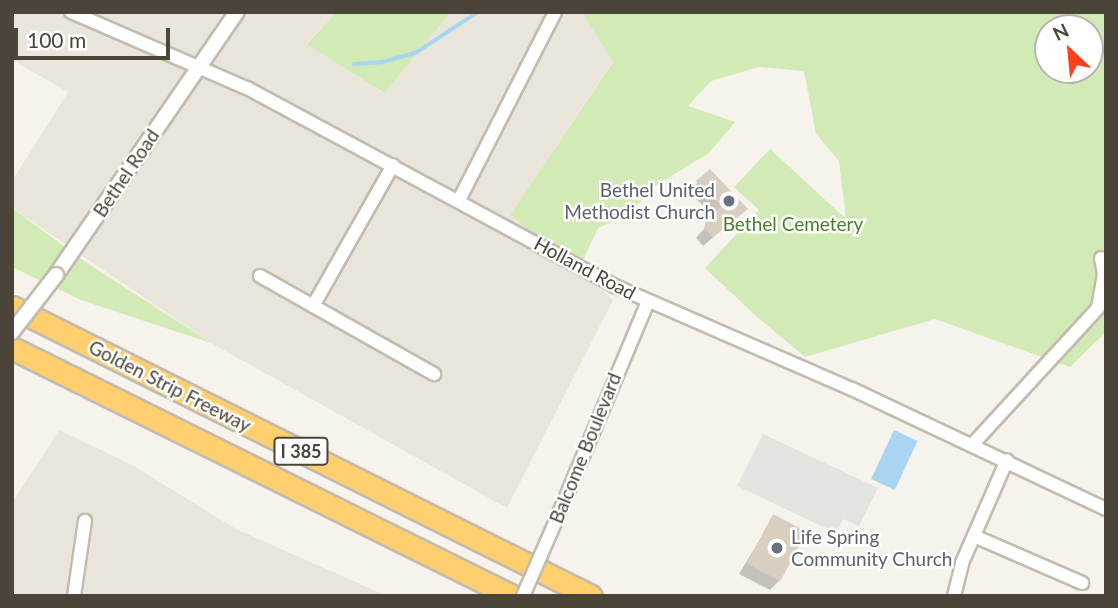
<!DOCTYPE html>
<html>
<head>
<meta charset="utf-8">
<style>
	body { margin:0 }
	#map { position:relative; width:1118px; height:608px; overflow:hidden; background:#f6f3ec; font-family:Lato,sans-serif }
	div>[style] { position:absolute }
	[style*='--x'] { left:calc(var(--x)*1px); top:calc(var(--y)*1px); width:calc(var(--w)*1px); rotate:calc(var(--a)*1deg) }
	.residential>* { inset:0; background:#eae5da }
	.green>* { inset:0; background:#d2eab5 }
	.parking>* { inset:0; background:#e5e3e0 }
	.water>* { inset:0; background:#a9d4f2; transform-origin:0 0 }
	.shadow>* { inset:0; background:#0003 }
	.stream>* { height:3.5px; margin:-1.75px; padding:0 1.75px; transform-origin:1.75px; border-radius:1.75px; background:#a9d4f2 }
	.building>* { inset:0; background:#d8cfc1; transform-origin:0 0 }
	.roads { filter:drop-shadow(2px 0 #c2bbae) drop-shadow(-2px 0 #c2bbae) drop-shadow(0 2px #c2bbae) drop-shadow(0 -2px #c2bbae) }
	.minor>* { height:12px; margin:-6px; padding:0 6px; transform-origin:6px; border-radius:6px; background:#fff }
	.tertiary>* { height:14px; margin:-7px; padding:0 7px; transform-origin:7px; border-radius:7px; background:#fff }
	.motorway>* { height:21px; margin:-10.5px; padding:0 10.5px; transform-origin:10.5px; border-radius:10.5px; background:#ffcf6e }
	.bridges { filter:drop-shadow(2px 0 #c2bbae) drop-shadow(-2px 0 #c2bbae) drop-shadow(0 2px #c2bbae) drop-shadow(0 -2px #c2bbae) }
	.minor-bridge>* { height:12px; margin:-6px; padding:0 6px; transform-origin:6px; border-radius:6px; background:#fff }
	.tertiary-bridge>* { height:14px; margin:-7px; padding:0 7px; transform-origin:7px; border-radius:7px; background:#fff }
	.dots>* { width:19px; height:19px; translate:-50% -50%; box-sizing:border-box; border:4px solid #fff; border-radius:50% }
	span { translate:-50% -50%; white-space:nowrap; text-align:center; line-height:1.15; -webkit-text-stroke:5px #fff; paint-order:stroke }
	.shield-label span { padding:2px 5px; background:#fff; border:2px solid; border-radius:5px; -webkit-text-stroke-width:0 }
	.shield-label { font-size:18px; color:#4b4439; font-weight:700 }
	.street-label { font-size:19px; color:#4b4439 }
	.worship-label { font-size:19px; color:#5b616d }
	.right { translate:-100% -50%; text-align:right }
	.left { translate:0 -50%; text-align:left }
	.park-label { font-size:19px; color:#4a7f2a }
	.frame { position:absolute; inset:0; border:14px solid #4b4439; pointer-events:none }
	.north { position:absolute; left:1034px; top:14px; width:70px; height:70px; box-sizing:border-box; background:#fff; border:2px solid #b7b4b0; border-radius:50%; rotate:334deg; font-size:19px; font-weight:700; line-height:28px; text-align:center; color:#4b4439 }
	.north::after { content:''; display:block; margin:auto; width:24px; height:32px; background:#fc3f1d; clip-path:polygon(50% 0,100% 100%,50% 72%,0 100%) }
	.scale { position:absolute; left:14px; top:28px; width:156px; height:32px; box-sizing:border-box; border:4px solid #4b4439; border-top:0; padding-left:9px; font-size:21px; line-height:24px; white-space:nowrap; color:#4b4439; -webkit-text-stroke:5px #fff; paint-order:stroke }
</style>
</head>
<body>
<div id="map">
	<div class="residential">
		<i style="clip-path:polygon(12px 12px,336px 12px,307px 43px,383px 93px,451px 12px,582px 12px,613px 61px,510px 215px,613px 300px,507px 508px,211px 343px,12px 208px,12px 181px,68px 92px,12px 60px)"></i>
		<i style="clip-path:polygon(59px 430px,132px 465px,236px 529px,387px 596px,12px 596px,12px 503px)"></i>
	</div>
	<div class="green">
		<i style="clip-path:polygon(336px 12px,451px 12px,384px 93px,307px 44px)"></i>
		<i style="clip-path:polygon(evenodd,582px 12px,1106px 12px,1106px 332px,1070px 367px,935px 319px,805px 357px,756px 316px,705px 268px,759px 210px,734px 187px,770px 149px,846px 219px,839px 161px,816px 134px,804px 71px,759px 67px,711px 81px,688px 106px,735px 122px,709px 153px,655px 186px,628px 215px,598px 228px,578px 271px,510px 215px,613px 62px,582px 12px,1048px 28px,1090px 28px,1090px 70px,1048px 70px,1048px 28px)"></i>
		<i style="clip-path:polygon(12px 208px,84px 261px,211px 343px,81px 300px,12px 267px)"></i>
	</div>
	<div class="parking">
		<i style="clip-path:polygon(763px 434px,878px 488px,859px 526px,843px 519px,836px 533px,737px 486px)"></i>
	</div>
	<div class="water">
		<i style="left:894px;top:430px;width:26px;height:54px;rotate:25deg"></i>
	</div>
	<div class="shadow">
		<i style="clip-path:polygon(710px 171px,736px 218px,703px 246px,696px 238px,715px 216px,688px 192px)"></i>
		<i style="clip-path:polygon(774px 516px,779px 581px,770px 590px,739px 574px)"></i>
	</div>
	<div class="stream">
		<i style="--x:589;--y:12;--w:39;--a:0"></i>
		<i style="--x:354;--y:64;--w:29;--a:-4"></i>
		<i style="--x:383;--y:62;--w:35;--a:-16"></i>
		<i style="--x:417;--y:52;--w:73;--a:-33.3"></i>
	</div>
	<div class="building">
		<i style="clip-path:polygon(710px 169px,748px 209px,713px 237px,704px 228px,706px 220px,722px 206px,696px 181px)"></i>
		<i style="left:773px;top:514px;width:38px;height:56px;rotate:28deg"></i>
	</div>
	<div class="roads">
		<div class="minor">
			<i style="--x:71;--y:12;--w:192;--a:23.4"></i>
			<i style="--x:247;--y:88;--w:420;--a:28.3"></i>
			<i style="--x:617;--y:287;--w:256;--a:23.5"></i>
			<i style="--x:852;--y:389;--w:281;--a:25.3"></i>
			<i style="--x:459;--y:200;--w:211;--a:-62.9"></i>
			<i style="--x:260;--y:276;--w:200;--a:29.4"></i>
			<i style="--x:313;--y:306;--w:162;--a:-60.4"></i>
			<i style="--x:972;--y:445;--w:186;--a:-47.4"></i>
			<i style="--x:1098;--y:308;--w:34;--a:-80"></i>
			<i style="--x:1104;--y:275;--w:17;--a:-100"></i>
			<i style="--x:557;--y:518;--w:235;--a:-67.2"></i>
			<i style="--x:974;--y:536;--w:118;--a:23.5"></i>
			<i style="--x:74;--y:596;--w:76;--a:-81.7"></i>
			<i style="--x:954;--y:596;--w:34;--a:-76"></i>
			<i style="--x:962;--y:563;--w:112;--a:-66.4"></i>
		</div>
		<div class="tertiary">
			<i style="--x:56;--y:275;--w:319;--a:-55.5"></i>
		</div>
		<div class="motorway">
			<i style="--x:12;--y:307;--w:647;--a:26.53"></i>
			<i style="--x:12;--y:348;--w:558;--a:26.38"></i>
		</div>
	</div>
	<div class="bridges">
		<div class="minor-bridge">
			<i style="--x:523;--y:596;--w:85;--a:-66.4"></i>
		</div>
		<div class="tertiary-bridge">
			<i style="--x:12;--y:332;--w:72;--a:-52.3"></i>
		</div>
	</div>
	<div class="dots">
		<i style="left:729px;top:201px;background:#6b7280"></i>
		<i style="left:777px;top:548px;background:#6b7280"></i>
	</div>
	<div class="shield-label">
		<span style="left:301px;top:451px">I 385</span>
	</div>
	<div class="street-label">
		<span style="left:126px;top:173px;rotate:-56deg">Bethel Road</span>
		<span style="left:585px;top:268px;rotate:28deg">Holland Road</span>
		<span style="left:170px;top:386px;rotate:27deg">Golden Strip Freeway</span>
		<span style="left:585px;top:448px;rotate:-68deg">Balcome Boulevard</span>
	</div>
	<div class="worship-label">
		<span class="right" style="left:715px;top:201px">Bethel United<br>Methodist Church</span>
		<span class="left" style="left:791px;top:548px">Life Spring<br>Community Church</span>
	</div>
	<div class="park-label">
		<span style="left:793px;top:224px">Bethel Cemetery</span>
	</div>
	<div class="frame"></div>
	<div class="north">N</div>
	<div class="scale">100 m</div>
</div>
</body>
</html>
